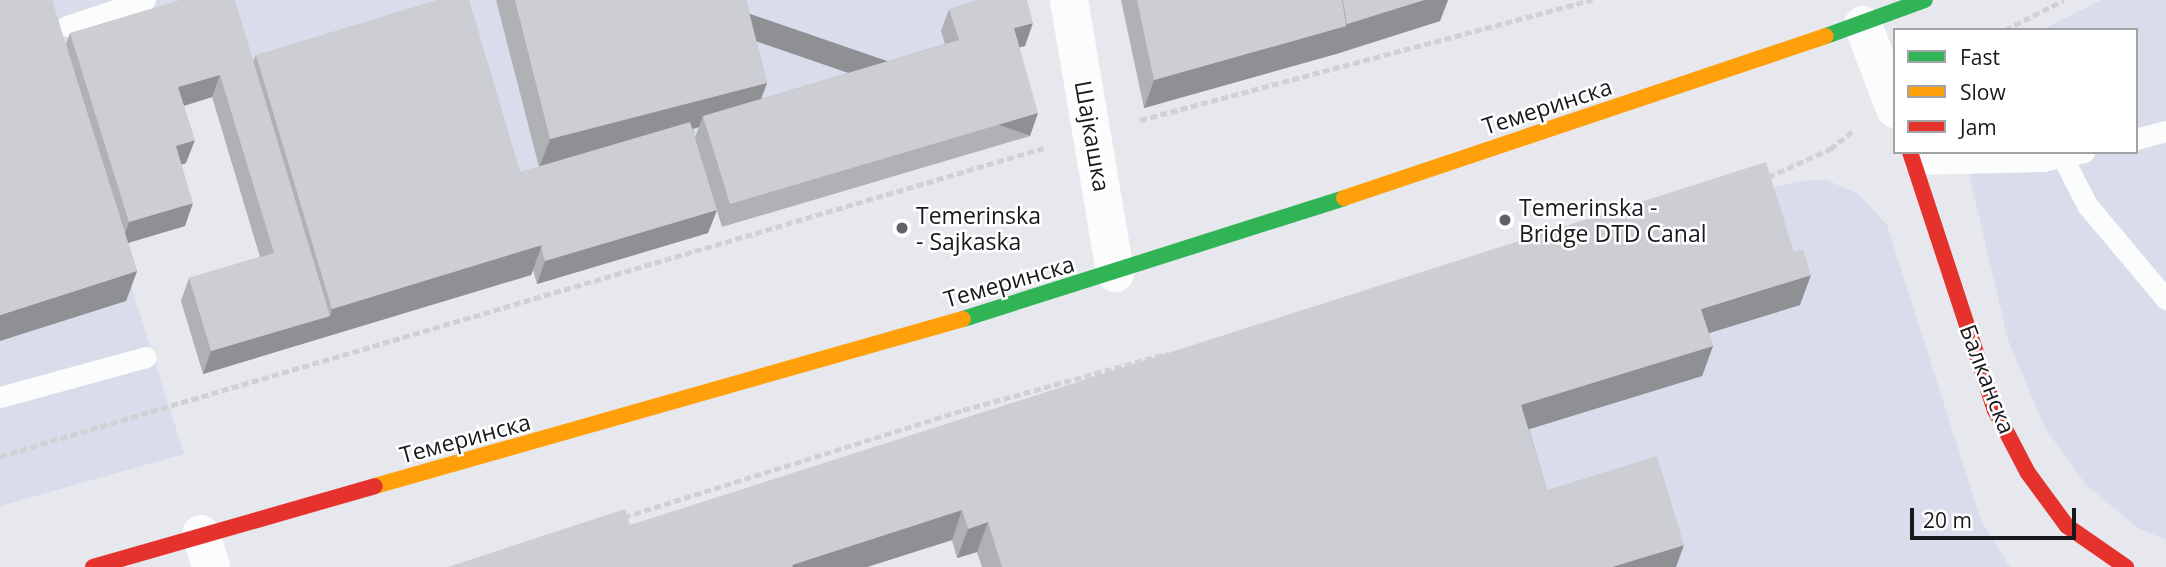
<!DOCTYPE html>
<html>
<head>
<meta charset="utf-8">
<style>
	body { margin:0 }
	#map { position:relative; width:2166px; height:567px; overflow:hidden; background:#e6e8ee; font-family:"Open Sans",sans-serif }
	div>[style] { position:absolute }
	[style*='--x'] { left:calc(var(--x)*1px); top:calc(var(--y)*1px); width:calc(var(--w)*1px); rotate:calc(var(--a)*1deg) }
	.built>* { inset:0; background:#d9ddeb }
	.path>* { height:4.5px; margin-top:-2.25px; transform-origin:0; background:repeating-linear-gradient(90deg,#d0d1d3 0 7px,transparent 0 10.5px) }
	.lane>* { height:21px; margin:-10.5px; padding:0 10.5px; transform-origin:10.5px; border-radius:10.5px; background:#fbfcfc }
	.street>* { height:38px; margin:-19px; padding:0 19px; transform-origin:19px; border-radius:19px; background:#fbfcfc }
	.fast>* { height:16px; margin:-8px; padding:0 8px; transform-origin:8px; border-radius:8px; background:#30b455 }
	.slow>* { height:16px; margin:-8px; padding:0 8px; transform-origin:8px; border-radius:8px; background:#ff9f0a }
	.jam>* { height:16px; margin:-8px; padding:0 8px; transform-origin:8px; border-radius:8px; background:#e5322d }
	.wall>* { inset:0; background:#afb1b5 }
	.shaded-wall>* { inset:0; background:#8f9094; transform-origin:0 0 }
	.building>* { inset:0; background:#ccced3 }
	.dots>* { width:19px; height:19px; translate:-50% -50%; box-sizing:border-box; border:4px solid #fff; border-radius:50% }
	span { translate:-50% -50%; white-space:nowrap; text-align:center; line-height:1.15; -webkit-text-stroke:5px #fff; paint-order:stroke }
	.street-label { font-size:23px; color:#17191d }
	.poi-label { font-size:23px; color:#17191d }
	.left { translate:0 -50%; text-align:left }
	.legend { position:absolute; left:1893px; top:28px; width:245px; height:126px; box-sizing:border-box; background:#fff; border:2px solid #a2a3a5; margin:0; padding:9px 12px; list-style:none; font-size:21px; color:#17191d }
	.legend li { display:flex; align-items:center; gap:14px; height:35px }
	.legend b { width:35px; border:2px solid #a2a3a5 }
	.scale { position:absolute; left:1910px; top:508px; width:166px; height:32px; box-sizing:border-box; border:4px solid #17191d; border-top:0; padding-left:9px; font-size:21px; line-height:24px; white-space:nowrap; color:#17191d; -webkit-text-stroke:5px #fff; paint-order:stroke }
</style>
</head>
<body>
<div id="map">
	<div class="built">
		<i style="clip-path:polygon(0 0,1013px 0,950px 63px,507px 194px,245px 85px,58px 54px,184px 454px,0 506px)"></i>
		<i style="clip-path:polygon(2101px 0,2166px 0,2166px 540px,2138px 528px,2086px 485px,2045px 428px,2008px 340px,1964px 152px,2136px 152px,2136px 30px,2041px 30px)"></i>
		<i style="clip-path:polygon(1827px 180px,1858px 194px,1887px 225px,1981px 520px,2010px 567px,1491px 567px,1434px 390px,1755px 191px,1801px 181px)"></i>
	</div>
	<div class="path">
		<i style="--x:2005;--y:30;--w:66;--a:-27"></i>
		<i style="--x:1140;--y:120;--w:468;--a:-14.9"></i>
		<i style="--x:1768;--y:177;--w:68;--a:-24.3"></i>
		<i style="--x:1830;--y:149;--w:28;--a:-38"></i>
		<i style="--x:0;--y:456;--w:1088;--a:-16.44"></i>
		<i style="--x:624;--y:517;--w:355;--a:-17.5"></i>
		<i style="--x:963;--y:410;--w:213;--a:-15.5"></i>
	</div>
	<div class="lane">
		<i style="--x:67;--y:26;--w:82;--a:-18.4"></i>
		<i style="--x:2136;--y:139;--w:31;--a:-15"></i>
		<i style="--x:2063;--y:158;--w:53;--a:62.9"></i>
		<i style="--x:2087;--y:205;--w:123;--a:50"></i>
		<i style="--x:1915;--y:164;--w:128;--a:-1.3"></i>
		<i style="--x:2043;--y:161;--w:42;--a:-12.4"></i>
		<i style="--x:0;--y:397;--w:151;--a:-15.3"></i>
	</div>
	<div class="street">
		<i style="--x:1069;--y:0;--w:277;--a:80.4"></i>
		<i style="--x:1863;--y:25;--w:90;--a:69.1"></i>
		<i style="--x:201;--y:534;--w:34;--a:73"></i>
	</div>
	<div class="fast">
		<i style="--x:1826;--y:36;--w:105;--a:-20"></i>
		<i style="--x:963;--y:319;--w:400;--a:-17.6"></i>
	</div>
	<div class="slow">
		<i style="--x:1344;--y:198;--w:508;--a:-18.58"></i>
		<i style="--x:375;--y:486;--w:611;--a:-15.86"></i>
	</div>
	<div class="jam">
		<i style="--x:1910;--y:152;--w:272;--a:71.8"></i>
		<i style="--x:1995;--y:410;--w:71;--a:62.4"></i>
		<i style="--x:2028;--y:473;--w:66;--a:53.7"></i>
		<i style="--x:2067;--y:526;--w:72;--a:34.8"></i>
		<i style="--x:93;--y:567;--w:293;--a:-16"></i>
	</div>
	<div class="wall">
		<i style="clip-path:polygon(evenodd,496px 0,746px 0,767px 83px,761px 99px,945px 44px,941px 31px,949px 9px,1025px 46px,1019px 47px,1030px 136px,722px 227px,716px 207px,717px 210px,708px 233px,537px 284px,533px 270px,531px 275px,203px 374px,181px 301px,189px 278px,260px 257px,212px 97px,184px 106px,186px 163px,181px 165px,185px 226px,128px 243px,137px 271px,126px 301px,66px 44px,70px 33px,253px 61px,256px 55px,520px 172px,539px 167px,496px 0,699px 127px,695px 138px,693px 129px,699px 127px)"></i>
		<i style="clip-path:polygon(1121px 0,1448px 0,1440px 21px,1336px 54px,1144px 108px)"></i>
		<i style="clip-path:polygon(1800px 305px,1709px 333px,1713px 346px,1702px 376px,1529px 429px,1547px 490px,1676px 567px,982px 567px,977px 552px,957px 558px,952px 540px,867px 567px,448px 567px,630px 525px)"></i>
	</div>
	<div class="shaded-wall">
		<i style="clip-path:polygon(1424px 0,1448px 0,1440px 21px,1336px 54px,1144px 108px,1154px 80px,1346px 26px,1347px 24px)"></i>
		<i style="clip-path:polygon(1033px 23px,1025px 46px,1006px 51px,1014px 28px)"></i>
		<i style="clip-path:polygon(220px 75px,212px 97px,170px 110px,178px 87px)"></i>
		<i style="clip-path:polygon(767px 83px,756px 112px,703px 116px,699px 127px,539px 168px,550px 139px)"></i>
		<i style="left:1038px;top:113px;width:24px;height:321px;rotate:109deg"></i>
		<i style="clip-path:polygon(195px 140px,186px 163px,167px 169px,176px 146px)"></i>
		<i style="clip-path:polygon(193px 203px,185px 226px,121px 245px,129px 222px)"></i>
		<i style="clip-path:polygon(717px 210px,708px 233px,537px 284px,545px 261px)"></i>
		<i style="clip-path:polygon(542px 245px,531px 275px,203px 374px,211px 351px,330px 316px,332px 309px)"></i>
		<i style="clip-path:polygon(137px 271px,126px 301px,0 341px,0 315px)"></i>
		<i style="clip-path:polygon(1811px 275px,1800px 305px,1690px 339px,1701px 309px)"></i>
		<i style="clip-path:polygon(1713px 346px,1702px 376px,1510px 435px,1521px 405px)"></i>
		<i style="clip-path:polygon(962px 510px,952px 540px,867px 567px,791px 567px,792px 565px)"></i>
		<i style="clip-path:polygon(988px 522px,977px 552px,957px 558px,968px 529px)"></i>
		<i style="clip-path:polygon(1684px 545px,1676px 567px,1612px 567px)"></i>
	</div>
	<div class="building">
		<i style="clip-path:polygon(0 0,52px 0,137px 271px,0 315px)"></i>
		<i style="clip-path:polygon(180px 0,235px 0,330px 316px,211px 351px,189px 278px,274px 253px,220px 75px,178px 87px,195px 140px,176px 146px,193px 203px,129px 222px,70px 33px)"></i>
		<i style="clip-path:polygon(437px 0,469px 0,542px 245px,332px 309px,256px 55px)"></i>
		<i style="clip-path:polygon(515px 0,746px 0,767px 83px,550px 139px)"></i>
		<i style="clip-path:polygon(978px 0,1027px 0,1033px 23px,1014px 28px,1038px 113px,730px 204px,703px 116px,959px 40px,949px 9px)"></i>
		<i style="clip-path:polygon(1137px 0,1342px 0,1346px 26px,1154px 80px)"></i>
		<i style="clip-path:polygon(1343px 0,1424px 0,1347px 24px)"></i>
		<i style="clip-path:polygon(690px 122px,717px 210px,545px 261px,541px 247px,542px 245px,520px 172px)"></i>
		<i style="clip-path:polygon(1766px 162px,1794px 252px,1803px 249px,1811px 275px,1701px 309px,1713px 346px,1521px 405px,1547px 490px,1657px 456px,1684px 545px,1612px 567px,1002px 567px,988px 522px,968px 529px,962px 510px,792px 565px,793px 567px,448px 567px,625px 509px,630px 525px)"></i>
	</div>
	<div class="dots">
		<i style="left:1505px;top:220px;background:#5f6166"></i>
		<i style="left:902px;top:228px;background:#5f6166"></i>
	</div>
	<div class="street-label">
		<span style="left:1547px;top:106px;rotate:-18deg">Темеринска</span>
		<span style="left:1093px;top:136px;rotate:80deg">Шајкашка</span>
		<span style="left:1009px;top:281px;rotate:-16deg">Темеринска</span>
		<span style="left:1988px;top:379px;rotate:69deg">Балканска</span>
		<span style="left:465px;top:438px;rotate:-15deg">Темеринска</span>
	</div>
	<div class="poi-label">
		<span class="left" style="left:1519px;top:220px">Temerinska -<br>Bridge DTD Canal</span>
		<span class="left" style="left:916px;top:228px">Temerinska<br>- Sajkaska</span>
	</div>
	<ul class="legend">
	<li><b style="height:9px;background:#30b455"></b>Fast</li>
	<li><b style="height:9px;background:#ff9f0a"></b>Slow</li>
	<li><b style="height:9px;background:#e5322d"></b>Jam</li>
	</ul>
	<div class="scale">20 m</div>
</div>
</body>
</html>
